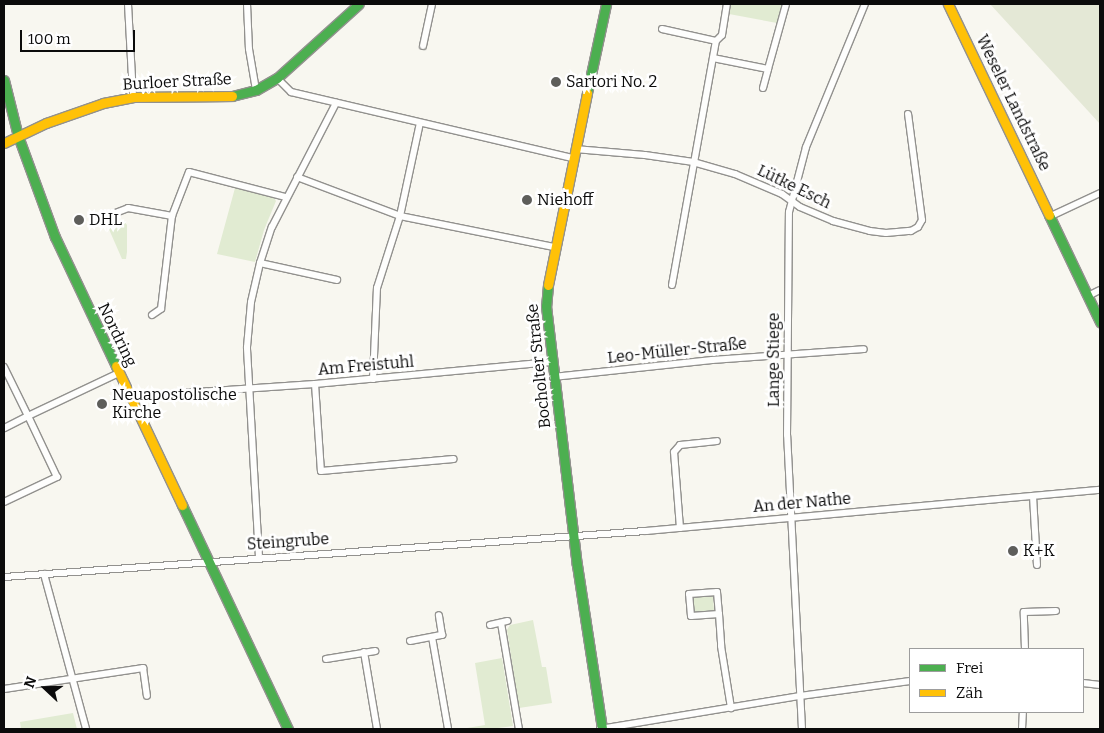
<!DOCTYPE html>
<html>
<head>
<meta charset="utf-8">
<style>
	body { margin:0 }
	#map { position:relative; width:1104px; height:733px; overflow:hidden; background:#f8f7f0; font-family:Bitter,serif }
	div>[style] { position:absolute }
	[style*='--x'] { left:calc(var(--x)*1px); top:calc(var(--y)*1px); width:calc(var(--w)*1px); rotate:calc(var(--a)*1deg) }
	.green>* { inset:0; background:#e1ebd2; transform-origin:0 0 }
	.cemetery>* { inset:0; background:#e4e8d6 }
	.roads { filter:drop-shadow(1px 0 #92918e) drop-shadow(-1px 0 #92918e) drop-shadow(0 1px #92918e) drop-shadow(0 -1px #92918e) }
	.street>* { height:6px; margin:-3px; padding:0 3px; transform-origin:3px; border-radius:3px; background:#fefefd }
	.fast>* { height:9px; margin:-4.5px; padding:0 4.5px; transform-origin:4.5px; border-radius:4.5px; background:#4caf50 }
	.slow>* { height:9px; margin:-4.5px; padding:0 4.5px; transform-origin:4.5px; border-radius:4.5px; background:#ffc107 }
	.dots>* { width:14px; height:14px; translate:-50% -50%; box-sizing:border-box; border:2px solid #fff; border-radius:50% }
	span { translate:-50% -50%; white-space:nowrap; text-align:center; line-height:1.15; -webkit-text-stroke:5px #fff; paint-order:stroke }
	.street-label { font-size:16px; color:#0b0b0b }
	.poi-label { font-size:16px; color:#0b0b0b }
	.left { translate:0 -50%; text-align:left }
	.frame { position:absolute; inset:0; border:5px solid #0b0b0b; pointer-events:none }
	.legend { position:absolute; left:909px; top:648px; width:175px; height:65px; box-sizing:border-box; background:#fff; border:1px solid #9d9d9d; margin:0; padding:6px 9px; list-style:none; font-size:15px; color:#0b0b0b }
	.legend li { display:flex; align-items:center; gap:10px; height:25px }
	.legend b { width:25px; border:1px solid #9d9d9d }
	.north { position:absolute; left:20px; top:663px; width:50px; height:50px; -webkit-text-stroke:4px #fff; paint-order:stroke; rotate:291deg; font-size:14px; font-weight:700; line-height:20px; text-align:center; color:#0b0b0b }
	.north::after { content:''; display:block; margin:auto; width:18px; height:22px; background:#0b0b0b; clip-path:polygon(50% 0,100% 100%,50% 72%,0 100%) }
	.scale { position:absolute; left:20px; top:30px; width:115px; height:22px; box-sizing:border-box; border:2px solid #0b0b0b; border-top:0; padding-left:6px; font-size:15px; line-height:18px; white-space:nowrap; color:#0b0b0b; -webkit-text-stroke:4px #fff; paint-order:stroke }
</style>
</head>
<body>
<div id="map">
	<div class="green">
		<i style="clip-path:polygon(731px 4px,782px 4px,777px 23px,729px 14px)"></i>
		<i style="clip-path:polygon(235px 188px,274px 198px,276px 201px,264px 230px,255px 262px,217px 254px)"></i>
		<i style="clip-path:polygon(123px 220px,127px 225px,127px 252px,126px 259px,122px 259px,108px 227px)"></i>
		<i style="left:713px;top:596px;width:15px;height:20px;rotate:86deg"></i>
		<i style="clip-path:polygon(533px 620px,542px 667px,546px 667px,552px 703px,519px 708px,507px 630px,510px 625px)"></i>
		<i style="clip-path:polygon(502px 658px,513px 726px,490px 729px,461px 729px,485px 725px,475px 663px)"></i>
		<i style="clip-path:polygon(73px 713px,77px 729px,21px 729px,20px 722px)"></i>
	</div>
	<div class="cemetery">
		<i style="clip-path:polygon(990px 4px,1100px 4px,1100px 124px)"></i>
	</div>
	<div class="roads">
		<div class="street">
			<i style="--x:128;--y:4;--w:93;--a:86.9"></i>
			<i style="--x:247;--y:4;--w:45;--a:87.5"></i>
			<i style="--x:249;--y:49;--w:42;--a:80.3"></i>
			<i style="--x:662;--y:29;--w:55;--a:12.5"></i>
			<i style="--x:423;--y:46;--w:43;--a:-77.9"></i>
			<i style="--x:713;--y:58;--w:56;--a:11.3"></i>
			<i style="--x:768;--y:69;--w:67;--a:-74.5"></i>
			<i style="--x:277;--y:78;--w:20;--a:45"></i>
			<i style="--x:291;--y:92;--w:290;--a:13.2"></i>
			<i style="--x:763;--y:88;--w:20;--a:-75"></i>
			<i style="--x:575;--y:149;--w:70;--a:4.9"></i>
			<i style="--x:645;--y:155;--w:49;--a:8.3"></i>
			<i style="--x:693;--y:162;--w:44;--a:15.9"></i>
			<i style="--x:735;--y:174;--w:51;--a:23.1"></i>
			<i style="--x:782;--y:194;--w:22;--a:36"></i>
			<i style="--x:800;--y:207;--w:36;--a:23"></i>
			<i style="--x:833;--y:221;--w:38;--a:15"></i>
			<i style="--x:870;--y:231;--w:16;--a:7"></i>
			<i style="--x:886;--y:233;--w:25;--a:-5"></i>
			<i style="--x:911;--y:231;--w:8;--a:-30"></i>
			<i style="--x:918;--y:227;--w:8;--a:-60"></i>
			<i style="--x:922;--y:220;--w:107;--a:-97.5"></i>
			<i style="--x:297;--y:177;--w:110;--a:20.7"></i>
			<i style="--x:400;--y:216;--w:157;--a:11.4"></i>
			<i style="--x:1051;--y:216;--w:54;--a:-25.1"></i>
			<i style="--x:105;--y:217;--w:25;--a:-21"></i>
			<i style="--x:128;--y:208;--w:45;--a:10.3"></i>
			<i style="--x:260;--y:263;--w:79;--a:12.4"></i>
			<i style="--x:672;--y:285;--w:248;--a:-79.8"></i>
			<i style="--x:716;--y:41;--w:8;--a:-45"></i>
			<i style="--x:722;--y:35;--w:31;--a:-81"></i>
			<i style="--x:1088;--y:296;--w:13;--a:-27"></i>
			<i style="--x:152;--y:315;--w:11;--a:-34"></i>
			<i style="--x:161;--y:309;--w:94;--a:-83.3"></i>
			<i style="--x:172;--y:216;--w:47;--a:-68.9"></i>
			<i style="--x:189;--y:172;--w:100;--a:14.5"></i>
			<i style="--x:4;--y:367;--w:55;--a:63.9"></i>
			<i style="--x:28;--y:416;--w:27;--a:153"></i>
			<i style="--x:553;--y:377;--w:160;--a:-6.1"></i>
			<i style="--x:712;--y:360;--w:152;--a:-4.1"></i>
			<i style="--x:373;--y:379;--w:91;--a:-87.5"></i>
			<i style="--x:377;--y:288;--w:76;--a:-72.3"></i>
			<i style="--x:400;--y:216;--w:95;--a:-77.9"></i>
			<i style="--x:315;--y:384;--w:87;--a:86.1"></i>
			<i style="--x:321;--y:471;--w:133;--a:-5.2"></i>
			<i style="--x:183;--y:393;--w:132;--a:-3.9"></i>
			<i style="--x:315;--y:384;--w:237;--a:-5.3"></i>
			<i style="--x:1033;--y:496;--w:69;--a:86.7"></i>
			<i style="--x:4;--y:502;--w:59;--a:-25.3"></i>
			<i style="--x:57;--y:477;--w:68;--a:-115.4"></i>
			<i style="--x:28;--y:416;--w:101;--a:-25.3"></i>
			<i style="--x:680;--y:528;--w:76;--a:-94.5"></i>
			<i style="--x:674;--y:452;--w:9;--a:-49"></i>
			<i style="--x:680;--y:445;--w:37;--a:-6"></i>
			<i style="--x:259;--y:557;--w:210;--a:-93.3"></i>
			<i style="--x:247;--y:347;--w:45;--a:-84.9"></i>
			<i style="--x:251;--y:302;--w:40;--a:-77"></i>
			<i style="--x:260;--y:263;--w:38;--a:-72"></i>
			<i style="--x:272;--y:227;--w:140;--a:-62.7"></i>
			<i style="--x:44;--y:574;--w:161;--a:74.8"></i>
			<i style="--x:4;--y:577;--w:644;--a:-4.1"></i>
			<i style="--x:646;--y:531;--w:456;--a:-5.2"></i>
			<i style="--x:719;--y:614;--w:28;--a:176"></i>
			<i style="--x:691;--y:616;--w:22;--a:-95"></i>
			<i style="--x:689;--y:594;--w:28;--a:-4"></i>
			<i style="--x:717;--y:592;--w:22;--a:85"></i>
			<i style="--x:719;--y:614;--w:32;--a:86"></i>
			<i style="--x:721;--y:646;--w:63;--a:80.8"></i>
			<i style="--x:501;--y:623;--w:108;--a:80.4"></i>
			<i style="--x:490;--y:625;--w:18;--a:-13"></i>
			<i style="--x:432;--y:637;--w:93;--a:80.1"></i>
			<i style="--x:410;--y:641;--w:33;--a:-11"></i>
			<i style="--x:442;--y:635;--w:20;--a:-99"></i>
			<i style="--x:1025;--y:649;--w:37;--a:-92"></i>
			<i style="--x:1024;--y:612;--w:32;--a:-2"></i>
			<i style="--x:364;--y:652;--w:78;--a:80.4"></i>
			<i style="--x:326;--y:659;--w:50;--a:-9.3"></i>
			<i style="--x:1083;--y:683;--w:17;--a:7"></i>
			<i style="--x:4;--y:689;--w:141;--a:-8.6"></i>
			<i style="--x:143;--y:668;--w:28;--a:82"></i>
			<i style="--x:600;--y:729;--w:203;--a:-9.4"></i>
			<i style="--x:800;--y:696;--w:111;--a:-7.8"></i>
			<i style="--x:802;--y:729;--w:294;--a:-92.9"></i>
			<i style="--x:787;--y:435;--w:223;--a:-89.5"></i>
			<i style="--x:789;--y:212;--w:67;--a:-75.3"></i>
			<i style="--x:806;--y:147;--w:155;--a:-67.6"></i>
			<i style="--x:1022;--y:729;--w:17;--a:-87"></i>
		</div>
		<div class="fast">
			<i style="--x:4;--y:80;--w:58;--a:76"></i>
			<i style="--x:18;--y:136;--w:108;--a:69.9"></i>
			<i style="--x:55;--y:237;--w:143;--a:64.7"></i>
			<i style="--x:587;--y:93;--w:91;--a:-77.9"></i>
			<i style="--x:232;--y:96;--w:25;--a:-14"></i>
			<i style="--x:256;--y:90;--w:24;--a:-30"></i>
			<i style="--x:277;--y:78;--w:110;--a:-42.1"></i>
			<i style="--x:1049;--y:215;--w:119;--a:64.5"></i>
			<i style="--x:548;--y:285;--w:21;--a:95"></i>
			<i style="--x:546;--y:306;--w:261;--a:83.2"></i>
			<i style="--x:577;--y:565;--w:166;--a:81.3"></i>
			<i style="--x:182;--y:505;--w:248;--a:64.7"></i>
		</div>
		<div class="slow">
			<i style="--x:948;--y:4;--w:234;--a:64.4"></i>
			<i style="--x:4;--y:143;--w:47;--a:-25.5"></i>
			<i style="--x:46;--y:123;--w:60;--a:-19.3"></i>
			<i style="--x:103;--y:103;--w:31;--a:-11"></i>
			<i style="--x:133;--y:97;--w:99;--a:-0.6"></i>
			<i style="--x:548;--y:285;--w:196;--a:-78.5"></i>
			<i style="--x:116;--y:366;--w:154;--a:64.6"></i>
		</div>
	</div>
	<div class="dots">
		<i style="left:556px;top:82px;background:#5e5e5b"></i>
		<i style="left:527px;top:200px;background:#5e5e5b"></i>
		<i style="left:79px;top:220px;background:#5e5e5b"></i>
		<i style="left:102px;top:404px;background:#5e5e5b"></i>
		<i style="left:1013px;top:551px;background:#5e5e5b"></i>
	</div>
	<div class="street-label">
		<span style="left:177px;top:82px;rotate:-3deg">Burloer Straße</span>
		<span style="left:1013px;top:103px;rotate:64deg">Weseler Landstraße</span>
		<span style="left:794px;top:187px;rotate:26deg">Lütke Esch</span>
		<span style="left:117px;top:335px;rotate:64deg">Nordring</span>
		<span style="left:677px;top:351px;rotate:-6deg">Leo-Müller-Straße</span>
		<span style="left:774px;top:360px;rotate:-90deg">Lange Stiege</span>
		<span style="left:366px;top:366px;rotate:-5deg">Am Freistuhl</span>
		<span style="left:539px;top:366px;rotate:-96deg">Bocholter Straße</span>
		<span style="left:802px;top:503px;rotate:-5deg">An der Nathe</span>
		<span style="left:288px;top:542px;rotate:-4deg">Steingrube</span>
	</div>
	<div class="poi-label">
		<span class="left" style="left:566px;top:82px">Sartori No. 2</span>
		<span class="left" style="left:537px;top:200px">Niehoff</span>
		<span class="left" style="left:89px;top:220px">DHL</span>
		<span class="left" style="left:112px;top:404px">Neuapostolische<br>Kirche</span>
		<span class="left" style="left:1023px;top:551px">K+K</span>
	</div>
	<div class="frame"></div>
	<ul class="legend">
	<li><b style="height:6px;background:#4caf50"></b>Frei</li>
	<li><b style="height:6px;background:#ffc107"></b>Zäh</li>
	</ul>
	<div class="north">N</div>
	<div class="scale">100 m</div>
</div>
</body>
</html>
